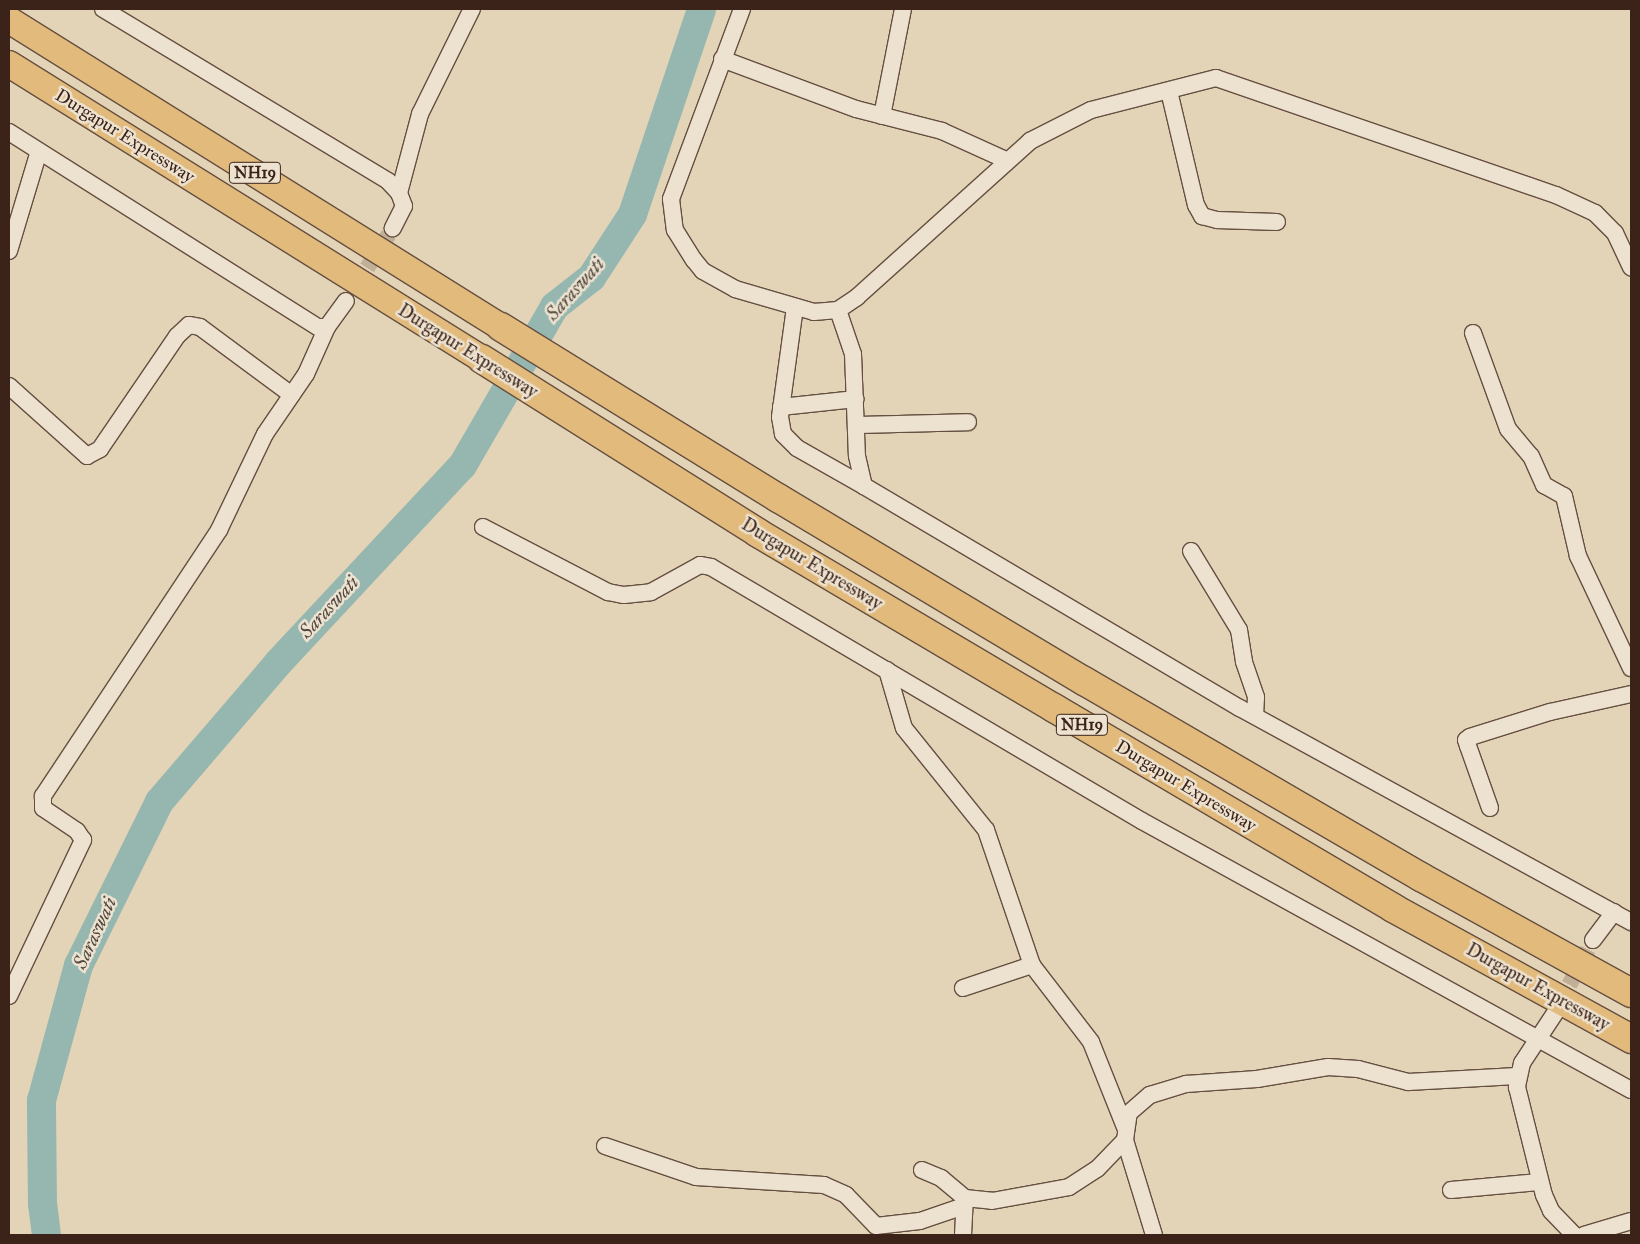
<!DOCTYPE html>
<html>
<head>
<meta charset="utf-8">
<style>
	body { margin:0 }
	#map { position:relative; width:1640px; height:1244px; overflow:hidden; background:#e3d3b7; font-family:"IM FELL Great Primer",serif }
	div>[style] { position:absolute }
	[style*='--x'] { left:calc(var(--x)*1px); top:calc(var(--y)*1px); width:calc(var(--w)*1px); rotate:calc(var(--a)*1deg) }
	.river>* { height:29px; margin:-14.5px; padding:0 14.5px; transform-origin:14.5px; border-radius:14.5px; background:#95b7b0 }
	.minor-tunnel>* { height:16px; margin-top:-8px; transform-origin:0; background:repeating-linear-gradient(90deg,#c1b097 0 16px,transparent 0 24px) }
	.roads { filter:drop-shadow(1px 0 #654f40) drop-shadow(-1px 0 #654f40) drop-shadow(0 1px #654f40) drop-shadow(0 -1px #654f40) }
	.minor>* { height:16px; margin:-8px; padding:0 8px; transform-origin:8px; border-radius:8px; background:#ede2d0 }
	.primary>* { height:26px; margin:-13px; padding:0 13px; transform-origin:13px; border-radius:13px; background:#e2ba7c }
	.trunk>* { height:28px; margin:-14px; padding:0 14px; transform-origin:14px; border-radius:14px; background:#e2ba7c }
	span { translate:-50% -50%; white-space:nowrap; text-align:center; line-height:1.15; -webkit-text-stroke:5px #ede2d0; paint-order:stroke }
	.shield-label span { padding:1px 4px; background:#ede2d0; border:1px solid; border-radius:4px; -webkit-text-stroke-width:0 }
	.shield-label { font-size:16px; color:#3b2319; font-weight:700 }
	.street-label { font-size:18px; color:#3b2319 }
	.water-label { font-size:19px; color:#52483f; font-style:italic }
	.frame { position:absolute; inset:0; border:10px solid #3b2319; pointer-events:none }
</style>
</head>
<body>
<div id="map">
	<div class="river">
		<i style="--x:46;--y:1235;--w:31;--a:-97"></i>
		<i style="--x:42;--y:1204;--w:104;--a:-90.6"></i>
		<i style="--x:41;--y:1100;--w:140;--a:-74.7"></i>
		<i style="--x:78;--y:965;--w:183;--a:-63.7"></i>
		<i style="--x:159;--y:801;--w:183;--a:-49.4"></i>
		<i style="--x:278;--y:662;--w:270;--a:-47"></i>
		<i style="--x:462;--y:465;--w:184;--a:-59.9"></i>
		<i style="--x:554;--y:306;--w:47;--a:-38.1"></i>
		<i style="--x:591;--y:277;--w:75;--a:-56.9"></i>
		<i style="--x:632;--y:214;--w:216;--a:-71.4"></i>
	</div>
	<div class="minor-tunnel">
		<i style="--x:354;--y:288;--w:72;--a:-57"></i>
		<i style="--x:1558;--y:1006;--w:75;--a:-62.1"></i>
	</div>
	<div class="roads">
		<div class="minor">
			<i style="--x:103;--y:9;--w:333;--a:31.1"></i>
			<i style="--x:388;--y:181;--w:16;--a:47"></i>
			<i style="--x:399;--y:193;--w:14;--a:69"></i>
			<i style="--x:404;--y:206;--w:25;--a:117"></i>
			<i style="--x:742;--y:9;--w:203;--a:110.5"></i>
			<i style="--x:671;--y:199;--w:31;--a:83"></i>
			<i style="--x:675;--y:230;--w:36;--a:58"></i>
			<i style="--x:694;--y:260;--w:14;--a:51"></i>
			<i style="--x:703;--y:271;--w:37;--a:29"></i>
			<i style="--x:735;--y:289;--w:82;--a:16.2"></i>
			<i style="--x:814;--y:312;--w:24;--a:-5"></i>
			<i style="--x:838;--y:310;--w:23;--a:-34"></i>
			<i style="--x:857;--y:297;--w:233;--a:-42"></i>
			<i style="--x:1030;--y:141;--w:68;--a:-26.9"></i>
			<i style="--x:1091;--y:110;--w:129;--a:-14.4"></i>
			<i style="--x:1216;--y:78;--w:360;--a:19"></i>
			<i style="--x:1556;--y:195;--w:43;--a:24.8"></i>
			<i style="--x:1595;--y:213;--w:28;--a:45"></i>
			<i style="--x:1615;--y:233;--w:38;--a:65"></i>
			<i style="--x:722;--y:59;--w:143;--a:20.5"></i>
			<i style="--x:856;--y:109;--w:89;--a:14.3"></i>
			<i style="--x:942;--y:131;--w:70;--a:24.4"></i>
			<i style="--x:1169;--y:91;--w:117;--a:76.7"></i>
			<i style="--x:1196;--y:205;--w:13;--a:61"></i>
			<i style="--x:1202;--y:216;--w:16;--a:15"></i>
			<i style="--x:1217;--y:220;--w:60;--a:1.9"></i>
			<i style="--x:882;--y:116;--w:109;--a:-78.9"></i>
			<i style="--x:9;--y:132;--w:365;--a:32.3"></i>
			<i style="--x:318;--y:327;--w:9;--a:0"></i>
			<i style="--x:327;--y:327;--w:32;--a:-54"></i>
			<i style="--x:399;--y:193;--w:82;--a:-75.1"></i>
			<i style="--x:420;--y:114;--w:117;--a:-63.7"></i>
			<i style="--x:9;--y:251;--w:104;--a:-73.3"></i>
			<i style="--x:795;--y:307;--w:111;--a:97.8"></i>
			<i style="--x:780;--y:417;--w:17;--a:80"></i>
			<i style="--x:783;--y:434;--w:20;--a:45"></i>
			<i style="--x:797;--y:448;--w:77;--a:29.6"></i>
			<i style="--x:838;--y:310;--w:46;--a:71.2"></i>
			<i style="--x:853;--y:354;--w:102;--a:87.8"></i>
			<i style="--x:857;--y:456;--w:31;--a:77"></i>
			<i style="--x:864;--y:486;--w:437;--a:30.6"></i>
			<i style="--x:1240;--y:708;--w:446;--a:28.7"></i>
			<i style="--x:1473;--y:333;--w:102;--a:70"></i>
			<i style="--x:1508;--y:429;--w:35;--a:50"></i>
			<i style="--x:1531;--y:456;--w:32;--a:66"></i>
			<i style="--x:1544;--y:485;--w:23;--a:29"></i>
			<i style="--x:1564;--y:496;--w:62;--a:76.9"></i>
			<i style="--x:1578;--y:556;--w:124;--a:64.7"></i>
			<i style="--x:9;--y:386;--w:105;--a:41.9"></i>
			<i style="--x:87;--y:456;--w:15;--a:-28"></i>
			<i style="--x:100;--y:449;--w:137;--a:-55.7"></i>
			<i style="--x:177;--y:336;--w:16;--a:-43"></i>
			<i style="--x:189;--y:325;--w:11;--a:10"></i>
			<i style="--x:200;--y:327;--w:114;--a:36.5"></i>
			<i style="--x:781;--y:407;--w:75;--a:-6.1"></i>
			<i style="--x:857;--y:425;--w:111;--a:-1.5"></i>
			<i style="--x:483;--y:527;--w:141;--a:27.5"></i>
			<i style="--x:608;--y:592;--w:16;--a:11"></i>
			<i style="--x:624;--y:595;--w:27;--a:-6"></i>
			<i style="--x:651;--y:592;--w:56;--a:-28.9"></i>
			<i style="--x:700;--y:565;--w:11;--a:10"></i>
			<i style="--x:711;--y:567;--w:500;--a:30.51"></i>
			<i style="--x:1142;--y:821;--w:558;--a:28.82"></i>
			<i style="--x:1191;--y:551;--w:92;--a:58.7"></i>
			<i style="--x:1239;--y:630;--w:32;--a:81"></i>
			<i style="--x:1244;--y:662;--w:37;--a:71"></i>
			<i style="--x:1256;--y:697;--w:19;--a:93"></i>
			<i style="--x:887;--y:670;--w:60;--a:73.7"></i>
			<i style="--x:904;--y:728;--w:131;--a:51.2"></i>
			<i style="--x:986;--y:830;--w:143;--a:71.2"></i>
			<i style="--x:1032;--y:965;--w:97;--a:52.5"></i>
			<i style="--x:1091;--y:1042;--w:92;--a:68.2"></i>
			<i style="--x:1490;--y:808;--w:66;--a:-109.5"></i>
			<i style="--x:1468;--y:746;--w:6;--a:-108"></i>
			<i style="--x:1466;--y:740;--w:5;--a:-37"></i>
			<i style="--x:1470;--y:737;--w:84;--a:-17.4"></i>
			<i style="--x:1550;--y:712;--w:83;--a:-12.5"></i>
			<i style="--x:1593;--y:940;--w:35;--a:-53"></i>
			<i style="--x:963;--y:988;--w:73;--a:-18.4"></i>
			<i style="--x:9;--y:996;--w:173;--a:-64.6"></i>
			<i style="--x:83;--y:840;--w:11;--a:-124"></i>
			<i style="--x:77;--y:831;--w:41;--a:-145.9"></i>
			<i style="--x:43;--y:808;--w:12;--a:-90"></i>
			<i style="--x:43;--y:796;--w:319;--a:-56.5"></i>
			<i style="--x:219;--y:530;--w:106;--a:-64.4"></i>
			<i style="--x:265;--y:434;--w:73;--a:-55.7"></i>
			<i style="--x:306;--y:374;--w:51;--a:-65.9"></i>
			<i style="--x:1555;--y:1013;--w:60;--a:123.4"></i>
			<i style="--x:1522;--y:1063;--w:25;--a:102"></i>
			<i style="--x:1517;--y:1087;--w:111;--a:76"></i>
			<i style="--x:1544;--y:1195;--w:17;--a:66"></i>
			<i style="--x:1551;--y:1211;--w:33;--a:46"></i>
			<i style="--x:605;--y:1146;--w:96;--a:18.8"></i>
			<i style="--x:696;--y:1177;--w:128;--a:3.6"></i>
			<i style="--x:824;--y:1185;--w:24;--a:24"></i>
			<i style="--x:846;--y:1195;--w:43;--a:45.9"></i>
			<i style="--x:876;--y:1226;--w:44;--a:-6.5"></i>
			<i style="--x:920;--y:1221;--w:46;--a:-18.8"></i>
			<i style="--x:922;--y:1170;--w:21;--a:23"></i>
			<i style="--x:941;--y:1178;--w:31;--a:40"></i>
			<i style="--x:965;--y:1198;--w:27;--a:6"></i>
			<i style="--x:992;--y:1201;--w:78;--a:-10.3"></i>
			<i style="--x:1069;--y:1187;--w:33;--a:-33"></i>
			<i style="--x:1097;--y:1169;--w:40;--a:-46"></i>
			<i style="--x:1451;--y:1190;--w:88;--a:-5.2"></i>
			<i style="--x:963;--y:1235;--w:37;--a:-87"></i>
			<i style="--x:1154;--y:1235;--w:99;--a:-107"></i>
			<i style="--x:1125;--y:1140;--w:27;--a:-82"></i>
			<i style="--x:1129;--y:1113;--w:28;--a:-41"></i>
			<i style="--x:1150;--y:1095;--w:38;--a:-17"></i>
			<i style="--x:1186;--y:1084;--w:71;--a:-4"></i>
			<i style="--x:1257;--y:1079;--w:72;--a:-9.6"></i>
			<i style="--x:1328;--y:1067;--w:30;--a:4"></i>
			<i style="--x:1358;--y:1069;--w:52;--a:14.6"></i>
			<i style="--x:1408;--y:1082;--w:109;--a:-3.2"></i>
			<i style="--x:1584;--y:1235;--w:49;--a:-16.6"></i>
		</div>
		<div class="primary">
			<i style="--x:9;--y:20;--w:580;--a:31.96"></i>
			<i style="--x:9;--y:64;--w:557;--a:31.95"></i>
		</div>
		<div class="trunk">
			<i style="--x:501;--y:327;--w:326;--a:31.7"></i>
			<i style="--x:778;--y:498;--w:357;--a:30.9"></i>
			<i style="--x:1084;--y:681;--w:390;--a:30.2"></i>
			<i style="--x:1421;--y:877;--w:240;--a:28.9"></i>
			<i style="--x:482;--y:359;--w:326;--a:32.2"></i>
			<i style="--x:758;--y:533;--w:344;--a:30.6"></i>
			<i style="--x:1054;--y:708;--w:394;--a:30.5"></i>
			<i style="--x:1393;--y:908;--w:272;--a:28.8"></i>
		</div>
	</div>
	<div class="shield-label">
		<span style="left:255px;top:173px">NH19</span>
		<span style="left:1082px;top:725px">NH19</span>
	</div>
	<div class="street-label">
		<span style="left:125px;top:136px;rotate:32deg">Durgapur Expressway</span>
		<span style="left:468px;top:351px;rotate:32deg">Durgapur Expressway</span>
		<span style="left:812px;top:564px;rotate:31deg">Durgapur Expressway</span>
		<span style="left:1186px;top:786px;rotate:31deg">Durgapur Expressway</span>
		<span style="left:1538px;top:987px;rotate:29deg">Durgapur Expressway</span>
	</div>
	<div class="water-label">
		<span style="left:575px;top:289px;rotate:-48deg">Saraswati</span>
		<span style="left:329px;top:607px;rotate:-47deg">Saraswati</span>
		<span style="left:95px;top:933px;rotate:-65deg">Saraswati</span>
	</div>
	<div class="frame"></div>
</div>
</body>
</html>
